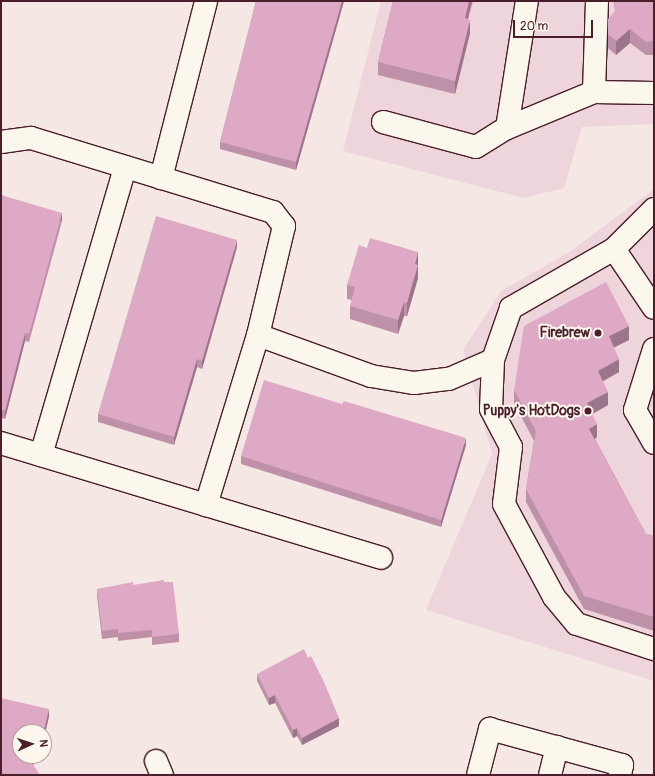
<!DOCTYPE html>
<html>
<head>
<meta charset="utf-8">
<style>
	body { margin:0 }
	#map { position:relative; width:655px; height:776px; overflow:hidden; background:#f5e7e4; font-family:Pangolin,sans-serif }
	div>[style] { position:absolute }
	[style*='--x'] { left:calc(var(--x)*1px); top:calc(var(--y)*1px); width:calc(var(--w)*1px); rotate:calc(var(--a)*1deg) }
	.built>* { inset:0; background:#eed4db }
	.roads { filter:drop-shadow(1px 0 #4a1f2b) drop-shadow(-1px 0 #4a1f2b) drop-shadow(0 1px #4a1f2b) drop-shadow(0 -1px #4a1f2b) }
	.minor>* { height:22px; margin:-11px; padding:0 11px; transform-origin:11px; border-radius:11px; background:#fbf7ec }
	.wall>* { inset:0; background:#be91a9 }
	.shaded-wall>* { inset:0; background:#9b768a; transform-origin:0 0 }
	.building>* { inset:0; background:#dda9c5 }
	.dots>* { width:11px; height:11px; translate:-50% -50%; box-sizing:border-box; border:2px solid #fbf7ec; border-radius:50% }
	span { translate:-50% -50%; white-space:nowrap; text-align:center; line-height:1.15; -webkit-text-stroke:4px #fbf7ec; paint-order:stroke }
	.poi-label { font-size:14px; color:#4a1f2b; font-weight:700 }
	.right { translate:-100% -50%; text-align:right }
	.frame { position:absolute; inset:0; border:2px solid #4a1f2b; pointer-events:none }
	.north { position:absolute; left:12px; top:724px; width:40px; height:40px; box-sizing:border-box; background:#fbf7ec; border:1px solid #b4a19f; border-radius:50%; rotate:87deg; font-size:11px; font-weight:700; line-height:16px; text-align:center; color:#4a1f2b }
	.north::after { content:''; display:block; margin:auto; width:14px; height:18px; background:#4a1f2b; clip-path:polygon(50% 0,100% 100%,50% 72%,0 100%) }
	.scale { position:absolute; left:513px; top:20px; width:80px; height:18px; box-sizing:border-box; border:2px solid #4a1f2b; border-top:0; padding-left:5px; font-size:12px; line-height:14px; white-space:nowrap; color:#4a1f2b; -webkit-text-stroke:3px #fbf7ec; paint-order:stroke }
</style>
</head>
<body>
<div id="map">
	<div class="built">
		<i style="clip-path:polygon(381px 1px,654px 1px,654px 124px,582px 127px,564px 188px,523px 198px,343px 151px)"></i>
		<i style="clip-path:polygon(654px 189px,654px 681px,426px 610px,492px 454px,463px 350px,501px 291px,571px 251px)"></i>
	</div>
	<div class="roads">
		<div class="minor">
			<i style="--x:597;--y:1;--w:91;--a:91.9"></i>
			<i style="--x:594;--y:92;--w:60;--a:1"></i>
			<i style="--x:383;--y:122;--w:96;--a:15"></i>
			<i style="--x:476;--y:147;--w:36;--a:-32"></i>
			<i style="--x:507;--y:128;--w:94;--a:-22.5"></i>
			<i style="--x:507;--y:128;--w:129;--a:-81.1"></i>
			<i style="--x:1;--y:142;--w:30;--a:-8"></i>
			<i style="--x:31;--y:138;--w:253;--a:17"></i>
			<i style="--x:273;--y:212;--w:18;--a:52"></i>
			<i style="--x:284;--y:226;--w:112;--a:103.4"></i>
			<i style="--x:258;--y:335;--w:178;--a:107"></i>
			<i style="--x:161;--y:178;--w:183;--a:-75.7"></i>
			<i style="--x:654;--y:209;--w:57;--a:135"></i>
			<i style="--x:614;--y:249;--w:119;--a:150.2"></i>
			<i style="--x:511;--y:308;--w:55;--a:109.1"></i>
			<i style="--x:493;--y:360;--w:49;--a:92.3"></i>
			<i style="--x:491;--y:409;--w:43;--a:62.2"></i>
			<i style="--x:511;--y:447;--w:57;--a:97"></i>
			<i style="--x:504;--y:504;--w:106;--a:61.7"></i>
			<i style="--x:554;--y:597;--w:35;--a:50"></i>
			<i style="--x:577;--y:624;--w:81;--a:18"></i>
			<i style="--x:614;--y:249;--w:71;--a:55.9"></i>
			<i style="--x:258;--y:335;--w:120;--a:19.9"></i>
			<i style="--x:371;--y:376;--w:44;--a:9.2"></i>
			<i style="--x:414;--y:383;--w:35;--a:-7"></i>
			<i style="--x:449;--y:379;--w:48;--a:-23.4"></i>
			<i style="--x:654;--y:349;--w:64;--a:107.3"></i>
			<i style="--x:635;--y:410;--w:38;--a:60"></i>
			<i style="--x:1;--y:443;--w:397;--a:16.8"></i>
			<i style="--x:41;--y:455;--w:300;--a:-73.7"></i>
			<i style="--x:156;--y:761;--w:15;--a:67"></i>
			<i style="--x:478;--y:775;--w:48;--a:-75.4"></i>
			<i style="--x:490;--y:729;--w:137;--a:15.3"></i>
			<i style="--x:622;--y:765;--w:10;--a:101"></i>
			<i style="--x:550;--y:775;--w:29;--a:-76"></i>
		</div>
	</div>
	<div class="wall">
		<i style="clip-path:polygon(256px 1px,344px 1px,296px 170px,220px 149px,220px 142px)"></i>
		<i style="clip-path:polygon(393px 1px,473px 1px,468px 19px,470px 33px,455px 94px,378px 75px,378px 62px)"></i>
		<i style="clip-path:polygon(614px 1px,654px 1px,654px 55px,646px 55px,630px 43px,616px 55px,608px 48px,608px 34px,615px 12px)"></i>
		<i style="clip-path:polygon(1px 195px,62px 221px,29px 342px,25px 341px,5px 419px,1px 418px)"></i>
		<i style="clip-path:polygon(237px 247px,202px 369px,197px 367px,174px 445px,98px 422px,98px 414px)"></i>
		<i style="clip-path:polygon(367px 248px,418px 252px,418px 278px,407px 316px,404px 316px,398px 334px,350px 319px,350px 306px,352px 300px,347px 299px,347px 285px)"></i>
		<i style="clip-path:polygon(629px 340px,614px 347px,619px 372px,603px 381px,608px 405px,592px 414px,597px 437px,595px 439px,646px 534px,654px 536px,654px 631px,584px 609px,526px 502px,526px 489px,534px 441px,514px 403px,514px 390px)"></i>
		<i style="clip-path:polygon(466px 445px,441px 527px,241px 464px,241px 456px)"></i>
		<i style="clip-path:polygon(133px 585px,179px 634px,179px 642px,152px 645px,152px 637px,118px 641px,118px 637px,102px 639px,97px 596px,97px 589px)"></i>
		<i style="clip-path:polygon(257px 674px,339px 726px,302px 745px,297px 736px,293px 738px,275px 703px,269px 705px,257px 681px)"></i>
	</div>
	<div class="shaded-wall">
		<i style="clip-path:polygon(342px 1px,344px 1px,296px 170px,296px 162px)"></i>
		<i style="clip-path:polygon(469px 1px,472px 1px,465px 31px,465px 18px)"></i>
		<i style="clip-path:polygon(470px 20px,470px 33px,455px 94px,455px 81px)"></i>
		<i style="clip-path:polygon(630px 29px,630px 43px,616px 55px,616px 41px)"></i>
		<i style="left:62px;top:213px;width:8px;height:125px;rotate:90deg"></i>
		<i style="clip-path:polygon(237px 240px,237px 247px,202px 369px,202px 361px)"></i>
		<i style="clip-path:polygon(418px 252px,418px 278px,407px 316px,407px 303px,415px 264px)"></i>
		<i style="clip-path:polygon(404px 302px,404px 316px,398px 334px,398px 320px)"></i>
		<i style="clip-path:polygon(629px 326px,629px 340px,609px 350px,609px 336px)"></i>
		<i style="clip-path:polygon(25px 333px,25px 341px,5px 419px,5px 411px)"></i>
		<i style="clip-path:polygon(197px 359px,197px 367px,174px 445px,174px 437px)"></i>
		<i style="clip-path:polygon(619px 359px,619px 372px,598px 384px,598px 371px)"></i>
		<i style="clip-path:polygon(608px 392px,608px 405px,587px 417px,587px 403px)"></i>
		<i style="clip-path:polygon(597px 424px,597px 437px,589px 443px,589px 429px)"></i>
		<i style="clip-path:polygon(466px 438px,466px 445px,441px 527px,441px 520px)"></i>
		<i style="clip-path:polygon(275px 695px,275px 703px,269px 705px,269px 698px)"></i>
		<i style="clip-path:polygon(49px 709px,49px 717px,45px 734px,44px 735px,44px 732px,40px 732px)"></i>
		<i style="clip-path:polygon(339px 718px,339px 726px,302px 745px,302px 738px)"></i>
		<i style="clip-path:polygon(297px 728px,297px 736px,293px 738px,293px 730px)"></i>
		<i style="clip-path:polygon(34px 756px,36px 756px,32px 770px,32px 763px)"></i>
	</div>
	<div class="building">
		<i style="clip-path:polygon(256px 1px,342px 1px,296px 162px,220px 142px)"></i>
		<i style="clip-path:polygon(393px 1px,469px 1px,465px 18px,470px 20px,455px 81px,378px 62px)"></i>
		<i style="clip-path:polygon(615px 1px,654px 1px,654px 41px,646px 42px,630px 29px,616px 41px,608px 34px,608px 19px,615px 11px)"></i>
		<i style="clip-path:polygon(1px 195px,62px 213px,29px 334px,25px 333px,5px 411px,1px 410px)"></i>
		<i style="clip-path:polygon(156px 216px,237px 240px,202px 361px,197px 359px,174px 437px,98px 414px)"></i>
		<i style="clip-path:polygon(370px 238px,418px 252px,415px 264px,418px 265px,407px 303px,404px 302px,398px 320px,350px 306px,355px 287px,347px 285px,359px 245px,367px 248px)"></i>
		<i style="clip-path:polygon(606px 282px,629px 326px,609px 336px,619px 359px,598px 371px,608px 392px,587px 403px,597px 424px,589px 429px,646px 534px,654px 536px,654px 617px,584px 596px,526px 489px,536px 431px,514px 390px,524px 326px)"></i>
		<i style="clip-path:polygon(264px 380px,342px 404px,344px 401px,466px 438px,441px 520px,241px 456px)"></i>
		<i style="clip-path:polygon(164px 580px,164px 582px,173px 582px,179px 634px,152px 637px,152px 630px,118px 633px,118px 629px,102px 631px,97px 589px,133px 582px,133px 585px)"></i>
		<i style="clip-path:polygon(304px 649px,308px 658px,311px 656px,324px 682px,339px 718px,302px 738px,297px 728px,293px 730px,275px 695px,269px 698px,257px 674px)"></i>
		<i style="clip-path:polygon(1px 698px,49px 709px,45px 727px,40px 731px,40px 732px,20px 732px,20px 756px,34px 756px,32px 763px,40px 775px,1px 775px)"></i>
	</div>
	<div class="dots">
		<i style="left:598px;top:333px;background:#4a1f2b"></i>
		<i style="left:588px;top:411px;background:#4a1f2b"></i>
	</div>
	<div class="poi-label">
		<span class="right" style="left:590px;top:333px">Firebrew</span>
		<span class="right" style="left:580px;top:411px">Puppy's HotDogs</span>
	</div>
	<div class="frame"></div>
	<div class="north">N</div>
	<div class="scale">20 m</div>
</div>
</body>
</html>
